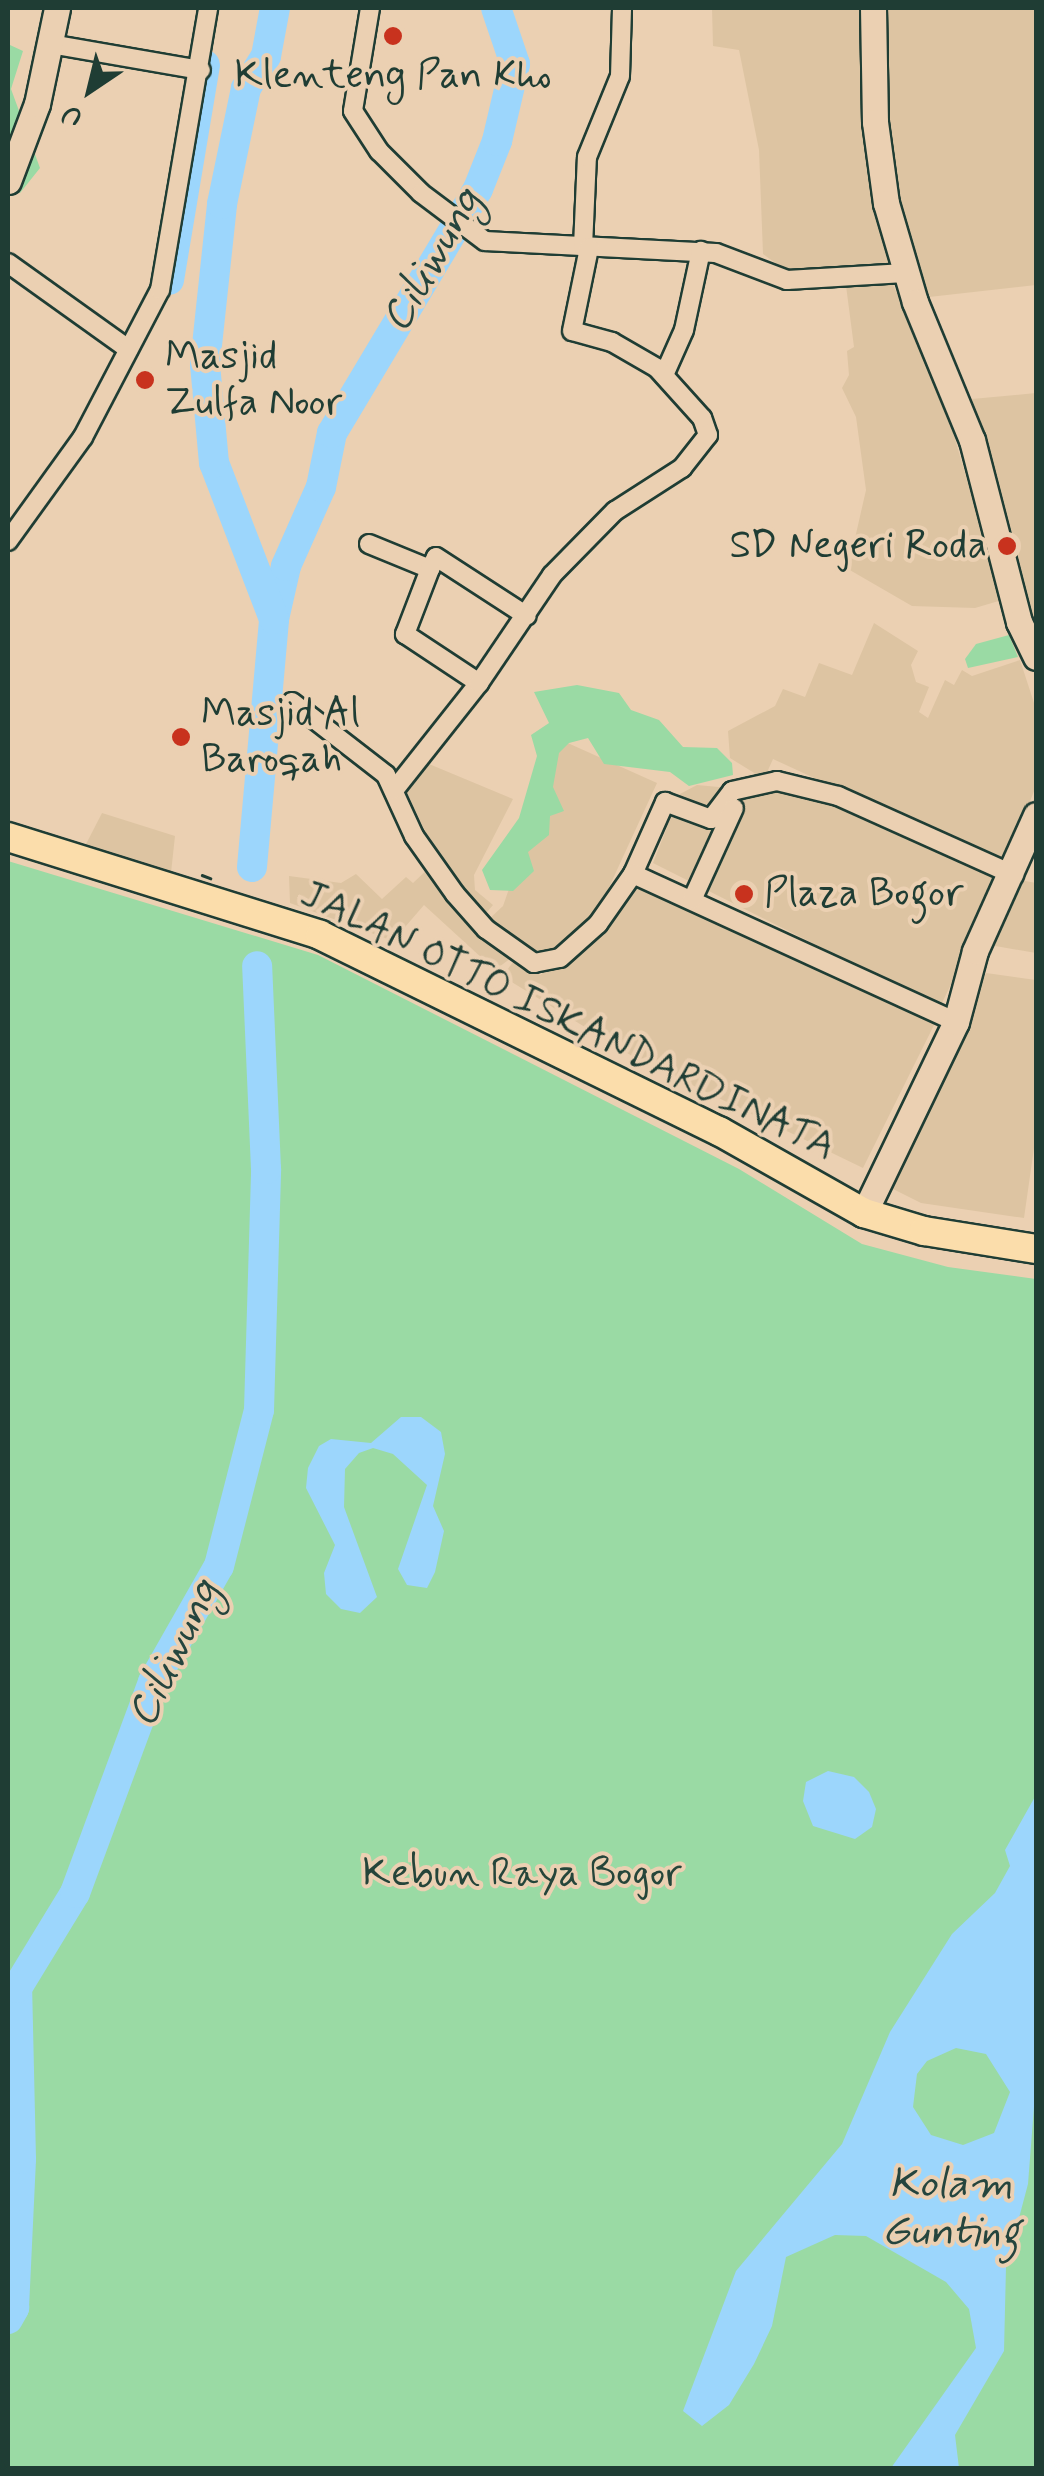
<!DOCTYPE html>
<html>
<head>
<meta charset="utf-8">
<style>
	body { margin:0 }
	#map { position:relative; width:1044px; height:2476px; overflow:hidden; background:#ebd0b2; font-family:Mynerve,sans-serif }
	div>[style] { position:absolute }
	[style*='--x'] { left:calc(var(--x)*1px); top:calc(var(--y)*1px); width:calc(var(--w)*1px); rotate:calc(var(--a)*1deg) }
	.built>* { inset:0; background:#ddc4a2 }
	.green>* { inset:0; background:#9adaa4 }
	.water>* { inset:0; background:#9cd6fc }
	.river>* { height:30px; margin:-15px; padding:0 15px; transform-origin:15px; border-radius:15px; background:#9cd6fc }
	.roads { filter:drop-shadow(2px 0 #1f3d34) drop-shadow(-2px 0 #1f3d34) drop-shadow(0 2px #1f3d34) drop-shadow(0 -2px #1f3d34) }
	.street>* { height:18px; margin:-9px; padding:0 9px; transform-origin:9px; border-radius:9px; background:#ebd0b2 }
	.secondary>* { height:25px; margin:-12.5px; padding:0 12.5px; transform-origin:12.5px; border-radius:12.5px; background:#ebd0b2 }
	.primary>* { height:28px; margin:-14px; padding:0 14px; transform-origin:14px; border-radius:14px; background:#fbddab }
	.tram>* { height:2.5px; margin:-1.25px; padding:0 1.25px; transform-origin:1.25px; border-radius:1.25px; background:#1f3d34 }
	.dots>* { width:28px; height:28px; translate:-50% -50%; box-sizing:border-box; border:5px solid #ebd0b2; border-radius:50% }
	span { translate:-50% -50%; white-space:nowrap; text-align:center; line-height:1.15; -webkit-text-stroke:8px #ebd0b2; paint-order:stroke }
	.poi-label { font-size:40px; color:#1f3d34 }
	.left { translate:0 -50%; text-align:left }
	.right { translate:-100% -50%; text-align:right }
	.street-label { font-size:40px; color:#1f3d34 }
	.park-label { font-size:40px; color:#25453a }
	.water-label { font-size:42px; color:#25453e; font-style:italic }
	.frame { position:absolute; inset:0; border:10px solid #1f3d34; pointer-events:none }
	.north { position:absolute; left:40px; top:40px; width:100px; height:100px; -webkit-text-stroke:8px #ebd0b2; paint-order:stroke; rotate:215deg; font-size:28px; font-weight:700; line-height:40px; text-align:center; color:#1f3d34 }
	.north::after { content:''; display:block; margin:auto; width:35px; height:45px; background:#1f3d34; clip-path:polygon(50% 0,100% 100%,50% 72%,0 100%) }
</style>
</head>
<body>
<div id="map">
	<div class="built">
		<i style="clip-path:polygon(712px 8px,863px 8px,860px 69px,869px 165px,893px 272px,795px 277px,763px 254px,759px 150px,739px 50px,713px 46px)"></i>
		<i style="clip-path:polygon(887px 8px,1036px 8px,1036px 285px,929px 297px,891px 173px)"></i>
		<i style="clip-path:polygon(845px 278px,890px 278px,941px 391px,1002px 600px,975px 608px,912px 606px,848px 569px,866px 490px,856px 417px,842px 388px,849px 375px,847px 351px,854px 347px)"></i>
		<i style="clip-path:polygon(1036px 393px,1036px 632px,972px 399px)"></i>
		<i style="clip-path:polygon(874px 623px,918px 651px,911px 665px,916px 682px,929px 687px,919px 712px,928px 718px,945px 680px,954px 685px,962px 670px,972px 676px,1020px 660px,1036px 709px,1036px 786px,1005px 866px,773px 759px,764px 779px,730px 758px,728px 731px,775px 706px,783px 689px,805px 697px,819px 663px,852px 675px)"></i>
		<i style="clip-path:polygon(561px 740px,657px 783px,605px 896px,577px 934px,546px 958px,515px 946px,487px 921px,503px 906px)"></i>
		<i style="clip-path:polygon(417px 759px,513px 799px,474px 875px,475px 890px,493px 905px,482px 918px,432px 846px,402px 782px)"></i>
		<i style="clip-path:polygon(780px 776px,1003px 877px,940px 1007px,653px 863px,680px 794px,697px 785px,772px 792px)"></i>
		<i style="clip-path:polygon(102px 813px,175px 836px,171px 873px,84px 848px)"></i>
		<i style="clip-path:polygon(431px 866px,515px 955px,495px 970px,424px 905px,393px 941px,290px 903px,289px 876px,341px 883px,356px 874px,382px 899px,406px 877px,413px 883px)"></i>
		<i style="clip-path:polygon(1015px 879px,1036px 883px,1036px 953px,984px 944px)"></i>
		<i style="clip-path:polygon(631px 880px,935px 1023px,863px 1168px,632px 1056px,502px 976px,515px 960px,540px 975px,590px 938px)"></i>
		<i style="clip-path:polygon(986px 973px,1036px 980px,1036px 1134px,1024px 1218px,921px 1203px,887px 1186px)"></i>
	</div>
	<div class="green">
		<i style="clip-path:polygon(10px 45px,23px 51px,11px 89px,40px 168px,20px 193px,8px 192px)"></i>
		<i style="clip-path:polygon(1009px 635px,1018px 657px,968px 668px,965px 659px,976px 644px)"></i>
		<i style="clip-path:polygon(577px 685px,619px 693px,631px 710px,659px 720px,683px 747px,717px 748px,732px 763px,733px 775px,689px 786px,670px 772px,604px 764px,588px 738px,569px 743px,559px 753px,553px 787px,564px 811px,550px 816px,549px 835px,528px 852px,534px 871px,513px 891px,490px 890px,482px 870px,519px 818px,537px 756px,531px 735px,549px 723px,534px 692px)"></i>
		<i style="clip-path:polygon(8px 861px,318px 955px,739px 1169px,862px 1244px,948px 1267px,1036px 1279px,1036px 2468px,8px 2468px)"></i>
	</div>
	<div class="water">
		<i style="clip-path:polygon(401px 1417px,421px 1417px,441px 1432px,445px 1454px,433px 1506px,444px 1531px,435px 1572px,427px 1588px,407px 1585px,398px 1569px,427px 1485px,393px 1454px,373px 1448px,359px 1453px,345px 1469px,344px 1507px,377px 1597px,360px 1613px,341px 1609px,326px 1594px,324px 1573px,335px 1545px,306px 1488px,308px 1468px,319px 1446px,331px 1439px,371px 1443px)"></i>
		<i style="clip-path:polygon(828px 1771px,854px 1777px,869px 1792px,876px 1809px,872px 1827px,855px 1839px,813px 1826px,803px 1801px,806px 1782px)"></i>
		<i style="clip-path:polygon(evenodd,1036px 1795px,1036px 2081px,1028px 2184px,1006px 2267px,1004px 2351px,955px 2435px,959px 2468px,891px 2468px,976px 2348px,969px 2309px,946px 2282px,866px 2236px,835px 2235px,786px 2257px,772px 2326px,754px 2364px,729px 2405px,702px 2426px,683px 2411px,736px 2271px,842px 2144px,890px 2032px,952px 1934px,995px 1893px,1010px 1866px,1005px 1850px,1036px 1795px,956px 2048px,986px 2054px,1010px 2092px,994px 2133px,963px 2145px,931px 2135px,913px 2107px,917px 2074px,927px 2061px,956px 2048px)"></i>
	</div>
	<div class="river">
		<i style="--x:169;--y:280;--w:218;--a:-80.5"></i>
		<i style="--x:274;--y:619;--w:54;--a:-77.2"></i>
		<i style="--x:286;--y:566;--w:86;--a:-66.1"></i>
		<i style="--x:321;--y:487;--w:55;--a:-78.5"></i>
		<i style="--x:332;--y:433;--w:284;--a:-59.1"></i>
		<i style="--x:478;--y:189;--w:52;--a:-68.4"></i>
		<i style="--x:497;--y:141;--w:79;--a:-76.8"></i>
		<i style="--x:515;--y:64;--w:59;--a:-108.7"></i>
		<i style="--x:252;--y:867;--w:249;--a:-84.9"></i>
		<i style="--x:274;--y:619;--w:167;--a:-111"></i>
		<i style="--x:214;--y:463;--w:99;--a:-95.2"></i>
		<i style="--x:205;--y:364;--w:161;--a:-83.9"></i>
		<i style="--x:222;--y:204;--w:118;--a:-78.3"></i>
		<i style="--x:246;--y:88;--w:38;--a:-58"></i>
		<i style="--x:266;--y:56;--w:49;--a:-79.4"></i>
		<i style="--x:8;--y:2319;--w:13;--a:-61"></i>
		<i style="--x:14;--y:2308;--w:149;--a:-87.3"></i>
		<i style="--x:21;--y:2159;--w:171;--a:-91.3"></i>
		<i style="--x:17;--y:1988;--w:111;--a:-58.6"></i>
		<i style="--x:75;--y:1893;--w:225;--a:-69.7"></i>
		<i style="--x:153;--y:1682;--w:133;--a:-60.4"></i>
		<i style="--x:219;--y:1566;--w:161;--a:-75.6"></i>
		<i style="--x:259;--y:1410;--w:241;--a:-88.3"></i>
		<i style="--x:266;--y:1169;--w:203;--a:-92.5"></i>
	</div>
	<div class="roads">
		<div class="street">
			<i style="--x:370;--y:8;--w:104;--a:99.4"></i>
			<i style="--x:353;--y:111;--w:48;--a:57"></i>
			<i style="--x:379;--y:151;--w:59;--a:45"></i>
			<i style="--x:421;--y:193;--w:80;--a:36.9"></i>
			<i style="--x:485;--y:241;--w:231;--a:3"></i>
			<i style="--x:716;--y:253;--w:76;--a:20.8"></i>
			<i style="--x:787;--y:280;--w:118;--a:-3.4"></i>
			<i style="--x:50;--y:44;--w:153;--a:9.8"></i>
			<i style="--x:583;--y:247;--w:90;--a:-87.5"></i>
			<i style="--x:587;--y:157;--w:87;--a:-67.8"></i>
			<i style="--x:620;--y:76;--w:68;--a:-88.3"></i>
			<i style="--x:8;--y:263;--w:148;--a:35.6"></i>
			<i style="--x:664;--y:375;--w:49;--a:-66"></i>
			<i style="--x:684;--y:330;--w:81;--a:-77.9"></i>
			<i style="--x:8;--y:541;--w:128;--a:-54.2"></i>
			<i style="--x:83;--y:437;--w:166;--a:-62.4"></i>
			<i style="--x:160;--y:290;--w:286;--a:-80.3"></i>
			<i style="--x:369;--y:544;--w:66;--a:22.3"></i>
			<i style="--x:430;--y:569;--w:13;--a:-63"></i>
			<i style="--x:436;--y:557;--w:108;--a:33"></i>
			<i style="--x:430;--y:569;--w:70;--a:111"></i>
			<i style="--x:405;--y:634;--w:89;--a:33.5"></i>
			<i style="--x:292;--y:702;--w:119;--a:37.8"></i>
			<i style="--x:386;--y:775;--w:67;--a:65.3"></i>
			<i style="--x:414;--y:836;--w:71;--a:54.7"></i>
			<i style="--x:455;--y:894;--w:47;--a:48.5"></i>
			<i style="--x:486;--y:929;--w:59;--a:35.3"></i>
			<i style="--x:534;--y:963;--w:26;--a:-11"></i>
			<i style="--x:560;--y:958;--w:51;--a:-41.8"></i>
			<i style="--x:598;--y:924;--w:61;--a:-55"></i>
			<i style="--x:633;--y:874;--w:79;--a:-66"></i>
			<i style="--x:665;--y:802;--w:49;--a:20.3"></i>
			<i style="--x:711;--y:819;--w:35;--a:-53"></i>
			<i style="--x:732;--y:791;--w:46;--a:-12.5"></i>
			<i style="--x:777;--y:781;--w:63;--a:13.8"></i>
			<i style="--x:838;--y:796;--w:193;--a:24.2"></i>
			<i style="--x:395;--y:789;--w:135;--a:-51.6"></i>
			<i style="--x:479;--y:683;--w:130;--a:-55.9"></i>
			<i style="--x:552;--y:575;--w:90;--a:-45.5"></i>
			<i style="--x:615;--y:511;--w:80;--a:-32.7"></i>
			<i style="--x:682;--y:468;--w:42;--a:-51.8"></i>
			<i style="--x:708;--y:435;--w:18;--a:-109"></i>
			<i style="--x:702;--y:418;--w:67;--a:-132"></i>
			<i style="--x:657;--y:368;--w:52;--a:-150"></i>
			<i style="--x:612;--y:342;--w:41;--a:-164.6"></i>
			<i style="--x:572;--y:331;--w:85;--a:-78.4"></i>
			<i style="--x:633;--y:874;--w:355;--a:24.6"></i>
			<i style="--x:692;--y:900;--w:101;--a:-65.5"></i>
		</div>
		<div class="secondary">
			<i style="--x:873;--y:8;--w:114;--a:89"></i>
			<i style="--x:875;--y:122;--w:82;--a:82.3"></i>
			<i style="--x:886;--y:203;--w:103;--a:73.7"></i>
			<i style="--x:915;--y:302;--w:149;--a:67.6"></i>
			<i style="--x:972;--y:440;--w:188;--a:75.5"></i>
			<i style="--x:1019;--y:622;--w:39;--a:64"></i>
			<i style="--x:8;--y:181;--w:82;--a:-69.4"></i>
			<i style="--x:37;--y:104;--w:98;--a:-78.2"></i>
			<i style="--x:864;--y:1213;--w:212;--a:-64.3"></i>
			<i style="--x:956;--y:1022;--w:73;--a:-75"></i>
			<i style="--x:975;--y:951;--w:149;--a:-65.8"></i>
		</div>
		<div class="primary">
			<i style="--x:8;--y:837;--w:327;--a:17.4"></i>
			<i style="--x:320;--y:935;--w:445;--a:26.2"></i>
			<i style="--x:719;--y:1131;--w:167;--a:29.5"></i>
			<i style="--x:864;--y:1213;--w:63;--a:16.7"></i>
			<i style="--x:924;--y:1231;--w:113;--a:9.1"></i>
		</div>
	</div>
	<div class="tram">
		<i style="--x:202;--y:875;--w:9;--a:21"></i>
	</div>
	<div class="dots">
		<i style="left:393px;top:36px;background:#c8321e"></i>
		<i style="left:145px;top:380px;background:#c8321e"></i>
		<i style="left:1007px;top:546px;background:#c8321e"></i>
		<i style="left:181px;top:737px;background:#c8321e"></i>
		<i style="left:744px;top:894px;background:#c8321e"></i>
	</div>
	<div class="poi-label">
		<span style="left:393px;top:76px">Klenteng Pan Kho</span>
		<span class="left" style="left:165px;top:380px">Masjid<br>Zulfa Noor</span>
		<span class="right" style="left:987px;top:546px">SD Negeri Roda</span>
		<span class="left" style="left:201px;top:737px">Masjid Al<br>Baroqah</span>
		<span class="left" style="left:764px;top:894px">Plaza Bogor</span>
	</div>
	<div class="street-label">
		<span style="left:568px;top:1021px;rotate:26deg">JALAN OTTO ISKANDARDINATA</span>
	</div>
	<div class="park-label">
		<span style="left:522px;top:1874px">Kebun Raya Bogor</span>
	</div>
	<div class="water-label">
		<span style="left:433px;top:261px;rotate:-60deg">Ciliwung</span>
		<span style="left:175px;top:1654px;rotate:-64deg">Ciliwung</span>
		<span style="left:951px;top:2209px">Kolam<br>Gunting</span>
	</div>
	<div class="frame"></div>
	<div class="north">U</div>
</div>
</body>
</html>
